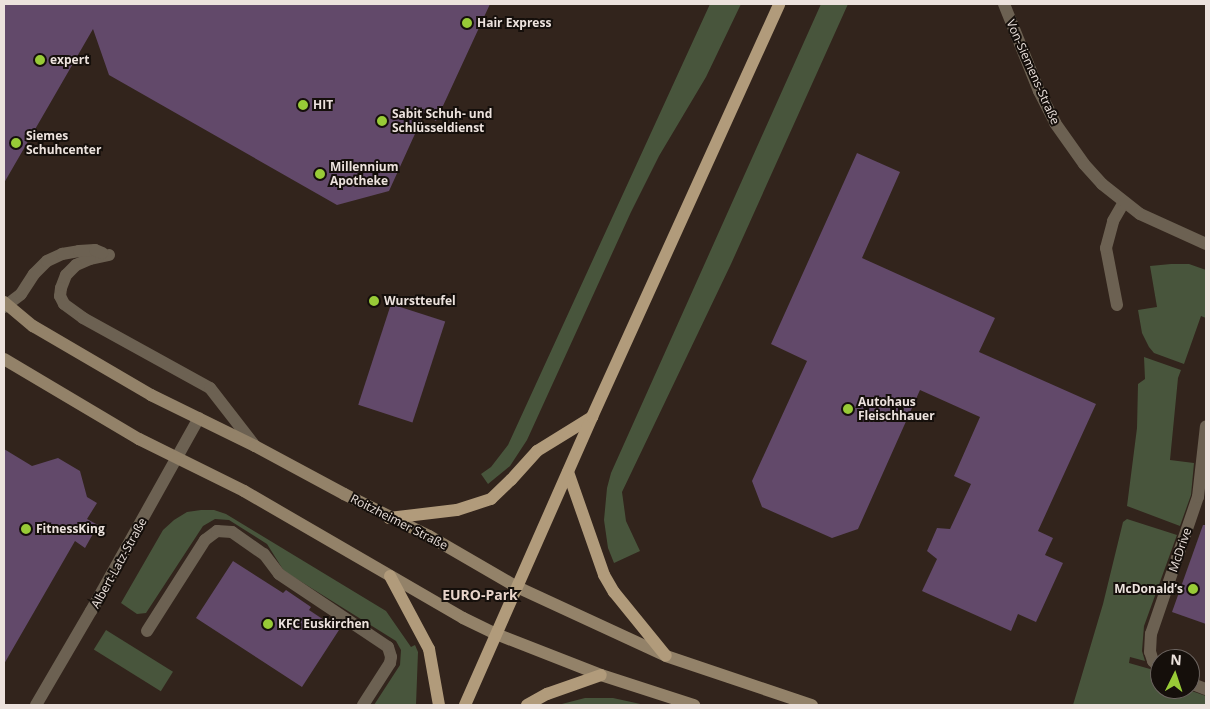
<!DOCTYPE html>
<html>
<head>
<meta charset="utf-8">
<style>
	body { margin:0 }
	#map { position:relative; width:1210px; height:709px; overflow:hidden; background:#32241c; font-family:"Open Sans",sans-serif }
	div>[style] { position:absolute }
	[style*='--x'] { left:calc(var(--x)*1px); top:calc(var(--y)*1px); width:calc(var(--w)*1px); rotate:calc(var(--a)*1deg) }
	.green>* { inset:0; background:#48553c; transform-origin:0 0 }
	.building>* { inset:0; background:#62496a; transform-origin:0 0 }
	.lane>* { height:12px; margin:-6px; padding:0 6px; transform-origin:6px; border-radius:6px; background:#6c6152 }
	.street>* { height:12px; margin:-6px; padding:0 6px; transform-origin:6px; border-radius:6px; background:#6c6152 }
	.secondary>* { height:12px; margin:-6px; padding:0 6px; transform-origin:6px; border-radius:6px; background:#938269 }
	.primary>* { height:12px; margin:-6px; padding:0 6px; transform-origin:6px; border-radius:6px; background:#b19b7b }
	.dots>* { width:14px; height:14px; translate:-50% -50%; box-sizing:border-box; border:2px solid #150f0b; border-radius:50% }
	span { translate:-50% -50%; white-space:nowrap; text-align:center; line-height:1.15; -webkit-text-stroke:4px #150f0b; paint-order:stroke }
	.poi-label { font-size:12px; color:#ece2dd; font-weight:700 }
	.left { translate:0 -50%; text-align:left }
	.right { translate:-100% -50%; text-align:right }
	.street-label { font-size:12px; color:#ece2dd }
	.neighbourhood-label { font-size:14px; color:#e8d4ca; font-weight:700 }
	.frame { position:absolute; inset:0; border:5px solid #ece2dd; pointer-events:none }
	.north { position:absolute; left:1150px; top:649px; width:50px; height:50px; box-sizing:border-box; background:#150f0b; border:1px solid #6b635f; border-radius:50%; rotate:4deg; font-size:14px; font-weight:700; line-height:20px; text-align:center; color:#ece2dd }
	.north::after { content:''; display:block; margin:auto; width:18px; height:22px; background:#98cb37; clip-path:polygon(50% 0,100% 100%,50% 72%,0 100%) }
</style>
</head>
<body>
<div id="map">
	<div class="green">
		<i style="clip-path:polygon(710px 4px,741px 4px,706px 77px,659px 156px,631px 212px,527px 440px,510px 466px,488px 484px,481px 474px,491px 467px,508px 445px)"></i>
		<i style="clip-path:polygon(821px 4px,848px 4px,731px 264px,622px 492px,626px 521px,640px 551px,614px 563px,608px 548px,604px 520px,607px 488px,611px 473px)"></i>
		<i style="clip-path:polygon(1171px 264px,1189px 264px,1206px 270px,1206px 318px,1201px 316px,1184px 364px,1154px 353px,1149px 347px,1142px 333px,1138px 310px,1157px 307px,1150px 266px)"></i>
		<i style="clip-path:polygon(1144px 357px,1181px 370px,1178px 378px,1170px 460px,1194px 463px,1191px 495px,1180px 526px,1127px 506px,1137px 428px,1138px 384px,1145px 379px)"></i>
		<i style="clip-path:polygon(201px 510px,214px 510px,226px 514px,386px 611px,411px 647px,415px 645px,418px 652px,416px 705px,374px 705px,400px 665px,401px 650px,396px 641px,284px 571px,267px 544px,229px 520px,215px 519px,203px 526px,146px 613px,137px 614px,121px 603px,163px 530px,174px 520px,187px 512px)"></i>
		<i style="clip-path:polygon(1127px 519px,1177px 535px,1144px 626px,1142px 651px,1145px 661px,1130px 657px,1129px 663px,1150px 669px,1160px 679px,1160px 689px,1186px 689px,1206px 696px,1206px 705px,1073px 705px,1103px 604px,1123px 522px)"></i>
		<i style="left:106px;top:630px;width:79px;height:23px;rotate:32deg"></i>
		<i style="clip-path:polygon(585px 698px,613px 698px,645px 705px,558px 705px)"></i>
	</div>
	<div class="building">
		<i style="clip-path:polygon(4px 4px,490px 4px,436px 121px,424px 114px,389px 191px,337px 205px,109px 75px,93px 29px,4px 183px)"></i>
		<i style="clip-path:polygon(857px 153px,900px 172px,862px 258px,995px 318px,979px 352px,1096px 404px,1038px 531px,1053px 538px,1045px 555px,1063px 563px,1036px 622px,1018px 614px,1011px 631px,922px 591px,937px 559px,927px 551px,937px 528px,950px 529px,971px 484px,954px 476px,980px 417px,920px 390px,858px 529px,832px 538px,762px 507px,752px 481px,807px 361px,771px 344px)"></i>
		<i style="left:391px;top:304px;width:57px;height:106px;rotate:18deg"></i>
		<i style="clip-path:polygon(4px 449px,32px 466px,58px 458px,80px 471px,87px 497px,97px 503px,87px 519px,98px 525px,85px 548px,75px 541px,4px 664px)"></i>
		<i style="clip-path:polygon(1203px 525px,1206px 525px,1206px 624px,1172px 612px)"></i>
		<i style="clip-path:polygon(233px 561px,283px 593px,286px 590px,311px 607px,309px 610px,339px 630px,302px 687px,196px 618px)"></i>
	</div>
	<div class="lane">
		<i style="--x:109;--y:255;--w:19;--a:168"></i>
		<i style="--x:90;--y:259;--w:15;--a:157"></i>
		<i style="--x:76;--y:265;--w:14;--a:135"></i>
		<i style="--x:66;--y:275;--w:14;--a:111"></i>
		<i style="--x:61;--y:288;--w:8;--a:97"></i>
		<i style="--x:60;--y:296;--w:9;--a:63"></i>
		<i style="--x:64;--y:304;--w:24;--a:36"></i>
		<i style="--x:83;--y:318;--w:145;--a:28.9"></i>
		<i style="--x:210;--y:388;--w:73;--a:52.2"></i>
		<i style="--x:1117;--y:305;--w:58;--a:-100.9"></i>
		<i style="--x:1106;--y:248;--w:28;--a:-75"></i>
		<i style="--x:1113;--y:221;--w:22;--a:-60"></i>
		<i style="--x:4;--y:307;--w:21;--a:-37"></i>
		<i style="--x:21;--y:294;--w:24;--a:-57"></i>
		<i style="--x:34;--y:274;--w:18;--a:-45"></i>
		<i style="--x:47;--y:261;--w:17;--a:-25"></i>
		<i style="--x:62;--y:254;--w:17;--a:-10"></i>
		<i style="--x:79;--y:251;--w:16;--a:-4"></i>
		<i style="--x:95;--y:250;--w:8;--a:23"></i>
		<i style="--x:147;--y:631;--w:108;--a:-57.5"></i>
		<i style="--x:205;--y:540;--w:15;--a:-37"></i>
		<i style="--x:217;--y:531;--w:15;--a:4"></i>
		<i style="--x:232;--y:532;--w:39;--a:35"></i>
		<i style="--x:264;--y:554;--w:25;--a:53"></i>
		<i style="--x:279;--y:574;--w:131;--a:33.8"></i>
		<i style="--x:388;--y:647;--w:10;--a:73"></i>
		<i style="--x:391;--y:657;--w:6;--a:99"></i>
		<i style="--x:390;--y:663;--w:50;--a:122.7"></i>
		<i style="--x:1160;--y:668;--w:10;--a:-135"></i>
		<i style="--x:1153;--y:661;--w:9;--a:-108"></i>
		<i style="--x:1150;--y:652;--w:18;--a:-87"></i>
		<i style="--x:1151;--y:634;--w:145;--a:-71.1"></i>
		<i style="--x:1198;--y:497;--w:71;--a:-83.6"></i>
		<i style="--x:1190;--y:683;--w:17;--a:21"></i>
	</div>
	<div class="street">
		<i style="--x:1004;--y:4;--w:94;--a:68.1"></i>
		<i style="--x:1039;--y:91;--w:36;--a:63"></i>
		<i style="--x:1055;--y:123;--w:50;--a:54.7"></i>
		<i style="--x:1084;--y:164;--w:27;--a:48"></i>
		<i style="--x:1102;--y:184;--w:48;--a:38.3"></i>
		<i style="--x:1140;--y:214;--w:72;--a:24.4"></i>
		<i style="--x:36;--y:705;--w:109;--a:-59.7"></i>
		<i style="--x:91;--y:611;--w:221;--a:-60.8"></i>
	</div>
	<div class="secondary">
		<i style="--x:4;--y:302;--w:38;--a:40"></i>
		<i style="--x:33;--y:326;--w:137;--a:30.3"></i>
		<i style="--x:151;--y:395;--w:116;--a:26.1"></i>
		<i style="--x:255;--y:446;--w:101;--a:28.3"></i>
		<i style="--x:344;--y:494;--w:95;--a:26.3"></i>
		<i style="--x:429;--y:536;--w:102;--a:30.1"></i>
		<i style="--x:517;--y:587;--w:164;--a:24.8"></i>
		<i style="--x:666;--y:656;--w:154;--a:18.6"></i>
		<i style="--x:4;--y:359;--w:157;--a:30.7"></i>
		<i style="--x:139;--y:439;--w:117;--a:26.3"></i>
		<i style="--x:244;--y:491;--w:253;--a:30.1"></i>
		<i style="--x:463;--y:618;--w:37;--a:26"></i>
		<i style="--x:496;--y:634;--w:113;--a:21.3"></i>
		<i style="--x:601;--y:675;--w:98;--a:17.9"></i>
	</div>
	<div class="primary">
		<i style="--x:568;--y:472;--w:109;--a:70.7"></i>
		<i style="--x:604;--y:575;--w:20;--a:60"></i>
		<i style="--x:614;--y:592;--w:82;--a:50.9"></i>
		<i style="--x:389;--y:518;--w:68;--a:-6.7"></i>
		<i style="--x:457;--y:510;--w:36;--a:-18"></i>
		<i style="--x:491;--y:499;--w:28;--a:-44"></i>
		<i style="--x:511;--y:480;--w:39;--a:-48"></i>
		<i style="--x:537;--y:451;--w:65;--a:-31.7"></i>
		<i style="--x:390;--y:576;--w:83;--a:61.9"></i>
		<i style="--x:429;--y:649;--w:57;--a:79.9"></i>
		<i style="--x:465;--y:705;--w:315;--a:-66.2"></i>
		<i style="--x:592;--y:417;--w:453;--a:-65.6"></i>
		<i style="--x:527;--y:705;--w:23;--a:-29"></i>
		<i style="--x:547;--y:694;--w:57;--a:-19.4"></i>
	</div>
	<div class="dots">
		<i style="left:467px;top:23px;background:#98cb37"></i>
		<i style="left:40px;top:60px;background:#98cb37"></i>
		<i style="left:303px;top:105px;background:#98cb37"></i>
		<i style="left:382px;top:121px;background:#98cb37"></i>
		<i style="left:16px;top:143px;background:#98cb37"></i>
		<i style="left:320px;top:174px;background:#98cb37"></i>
		<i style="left:374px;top:301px;background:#98cb37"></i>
		<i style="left:848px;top:409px;background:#98cb37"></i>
		<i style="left:26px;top:529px;background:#98cb37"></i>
		<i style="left:1193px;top:589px;background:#98cb37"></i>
		<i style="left:268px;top:624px;background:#98cb37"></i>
	</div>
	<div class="poi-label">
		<span class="left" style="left:477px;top:23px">Hair Express</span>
		<span class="left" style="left:50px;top:60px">expert</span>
		<span class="left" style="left:313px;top:105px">HIT</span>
		<span class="left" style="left:392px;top:121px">Sabit Schuh- und<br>Schlüsseldienst</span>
		<span class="left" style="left:26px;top:143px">Siemes<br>Schuhcenter</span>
		<span class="left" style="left:330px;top:174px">Millennium<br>Apotheke</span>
		<span class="left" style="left:384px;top:301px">Wurstteufel</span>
		<span class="left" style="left:858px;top:409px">Autohaus<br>Fleischhauer</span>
		<span class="left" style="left:36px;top:529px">FitnessKing</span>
		<span class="right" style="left:1183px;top:589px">McDonald’s</span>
		<span class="left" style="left:278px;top:624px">KFC Euskirchen</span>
	</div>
	<div class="street-label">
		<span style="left:1033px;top:72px;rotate:66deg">Von-Siemens-Straße</span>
		<span style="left:399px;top:522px;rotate:27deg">Roitzheimer Straße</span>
		<span style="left:1180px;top:550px;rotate:-71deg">McDrive</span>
		<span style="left:119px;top:563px;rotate:-61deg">Albert-Latz-Straße</span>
	</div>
	<div class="neighbourhood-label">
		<span style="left:480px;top:595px">EURO-Park</span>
	</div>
	<div class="frame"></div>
	<div class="north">N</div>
</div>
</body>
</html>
